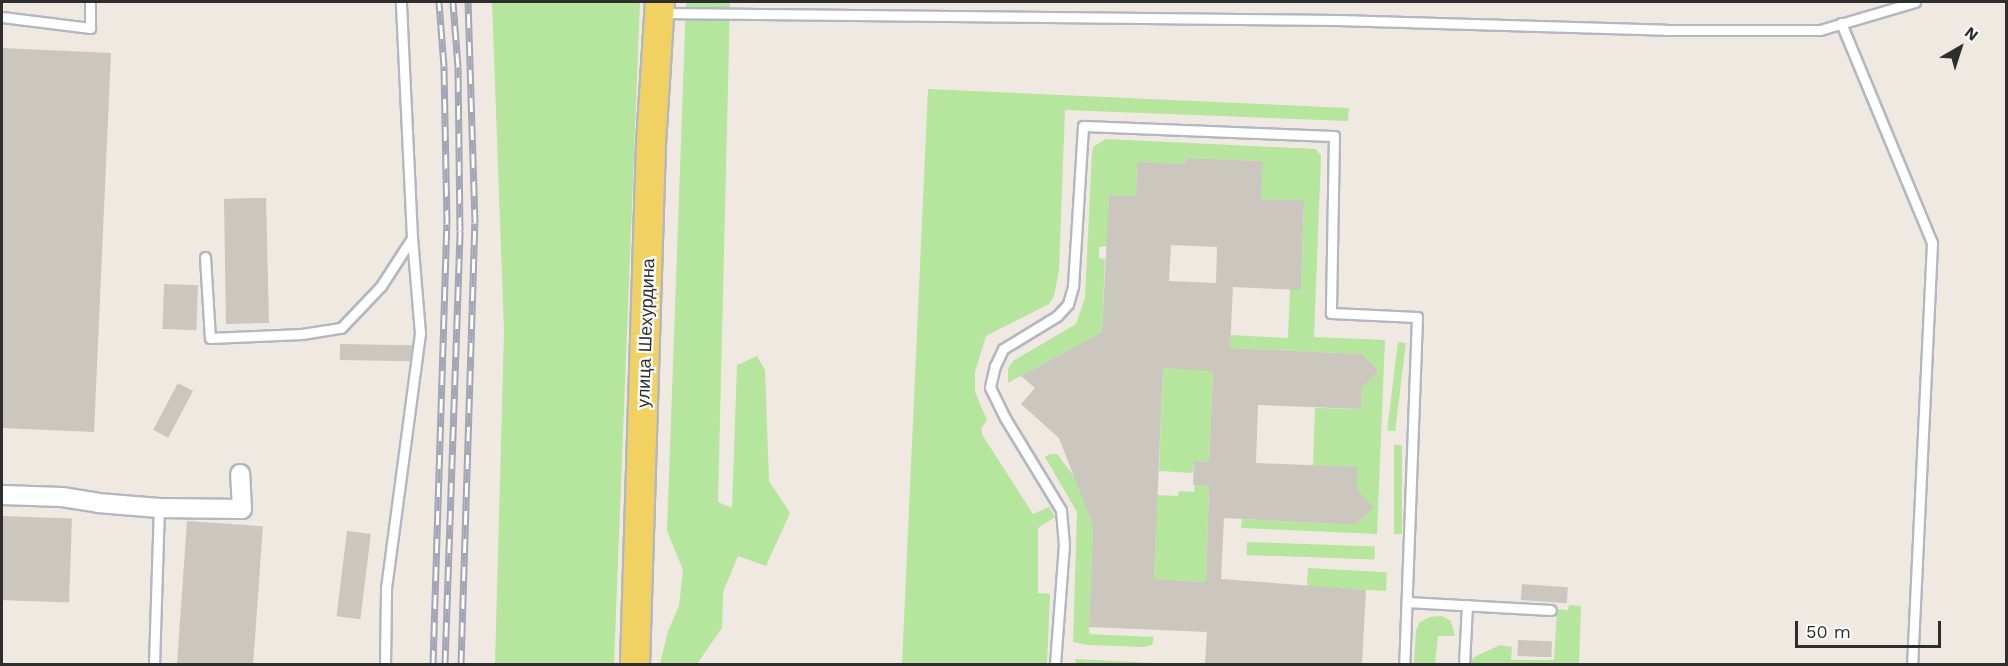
<!DOCTYPE html>
<html>
<head>
<meta charset="utf-8">
<style>
	body { margin:0 }
	#map { position:relative; width:2008px; height:666px; overflow:hidden; background:#efe9e1; font-family:"Work Sans",sans-serif }
	div>[style] { position:absolute }
	[style*='--x'] { left:calc(var(--x)*1px); top:calc(var(--y)*1px); width:calc(var(--w)*1px); rotate:calc(var(--a)*1deg) }
	.green>* { inset:0; background:#b6e59e; transform-origin:0 0 }
	.building>* { inset:0; background:#cbc7bf; transform-origin:0 0 }
	.roads { filter:drop-shadow(2px 0 #b4b7c1) drop-shadow(-2px 0 #b4b7c1) drop-shadow(0 2px #b4b7c1) drop-shadow(0 -2px #b4b7c1) }
	.service>* { height:9px; margin:-4.5px; padding:0 4.5px; transform-origin:4.5px; border-radius:4.5px; background:#fff }
	.minor>* { height:18px; margin:-9px; padding:0 9px; transform-origin:9px; border-radius:9px; background:#fff }
	.primary>* { height:28px; margin:-14px; padding:0 14px; transform-origin:14px; border-radius:14px; background:#f2d163 }
	.rail>* { height:7px; margin-top:-3.5px; transform-origin:0; background:repeating-linear-gradient(90deg,#fff 0 14px,#a3a6b8 0 28px); box-sizing:border-box; border-block:2px solid #a3a6b8 }
	span { translate:-50% -50%; white-space:nowrap; text-align:center; line-height:1.15; -webkit-text-stroke:4.5px #fff; paint-order:stroke }
	.street-label { font-size:18px; color:#2e2e2e }
	.frame { position:absolute; inset:0; border:3px solid #2e2e2e; pointer-events:none }
	.north { position:absolute; left:1930px; top:18px; width:60px; height:60px; -webkit-text-stroke:4px #fff; paint-order:stroke; rotate:39deg; font-size:16px; font-weight:700; line-height:24px; text-align:center; color:#2e2e2e }
	.north::after { content:''; display:block; margin:auto; width:21px; height:27px; background:#2e2e2e; clip-path:polygon(50% 0,100% 100%,50% 72%,0 100%) }
	.scale { position:absolute; left:1795px; top:621px; width:146px; height:27px; box-sizing:border-box; border:3px solid #2e2e2e; border-top:0; padding-left:8px; font-size:18px; line-height:21px; white-space:nowrap; color:#2e2e2e; -webkit-text-stroke:4px #fff; paint-order:stroke }
</style>
</head>
<body>
<div id="map">
	<div class="green">
		<i style="clip-path:polygon(492px 2px,640px 2px,614px 664px,495px 664px,504px 331px)"></i>
		<i style="clip-path:polygon(686px 2px,730px 2px,718px 502px,732px 508px,737px 365px,757px 356px,765px 370px,769px 481px,790px 513px,766px 566px,738px 556px,723px 592px,722px 628px,697px 664px,660px 664px,668px 631px,679px 606px,683px 570px,667px 531px)"></i>
		<i style="clip-path:polygon(928px 89px,1349px 108px,1348px 121px,1065px 110px,1059px 270px,1054px 296px,1049px 304px,986px 336px,975px 372px,975px 392px,987px 420px,981px 429px,983px 436px,1033px 514px,1049px 507px,1055px 517px,1038px 528px,1038px 593px,1050px 594px,1047px 664px,902px 664px)"></i>
		<i style="clip-path:polygon(1106px 139px,1316px 149px,1321px 156px,1314px 337px,1385px 340px,1377px 534px,1241px 528px,1242px 519px,1355px 525px,1373px 507px,1313px 466px,1315px 408px,1361px 409px,1362px 388px,1379px 371px,1362px 354px,1230px 348px,1230px 335px,1288px 338px,1290px 289px,1301px 289px,1304px 201px,1261px 199px,1262px 161px,1186px 158px,1185px 164px,1137px 163px,1136px 196px,1109px 195px,1107px 246px,1099px 247px,1099px 258px,1105px 259px,1102px 332px,1008px 383px,1008px 369px,1013px 361px,1076px 324px,1085px 298px,1092px 152px,1094px 146px)"></i>
		<i style="left:1398px;top:342px;width:8px;height:89px;rotate:7deg"></i>
		<i style="clip-path:polygon(1163px 368px,1213px 370px,1209px 462px,1194px 461px,1193px 473px,1159px 471px)"></i>
		<i style="left:1394px;top:445px;width:8px;height:89px"></i>
		<i style="clip-path:polygon(1050px 454px,1057px 454px,1076px 479px,1093px 526px,1089px 634px,1154px 637px,1152px 645px,1144px 647px,1088px 645px,1073px 642px,1077px 512px,1045px 457px)"></i>
		<i style="clip-path:polygon(1195px 485px,1209px 486px,1206px 582px,1154px 579px,1157px 495px,1178px 496px,1179px 491px,1194px 492px)"></i>
		<i style="left:1247px;top:542px;width:128px;height:13px;rotate:2deg"></i>
		<i style="left:1308px;top:568px;width:79px;height:19px;rotate:3deg"></i>
		<i style="clip-path:polygon(1569px 605px,1581px 606px,1579px 664px,1469px 664px,1474px 657px,1500px 645px,1512px 647px,1511px 660px,1554px 660px,1557px 609px,1568px 610px)"></i>
		<i style="clip-path:polygon(1442px 616px,1451px 621px,1455px 636px,1438px 636px,1435px 664px,1414px 664px,1416px 630px,1420px 622px,1430px 617px)"></i>
		<i style="clip-path:polygon(1075px 659px,1172px 664px,1076px 664px)"></i>
	</div>
	<div class="building">
		<i style="clip-path:polygon(2px 48px,111px 53px,94px 432px,2px 428px)"></i>
		<i style="clip-path:polygon(evenodd,1186px 158px,1263px 161px,1261px 199px,1304px 200px,1301px 290px,1233px 287px,1230px 348px,1362px 354px,1379px 371px,1362px 388px,1361px 409px,1258px 405px,1256px 463px,1358px 467px,1357px 490px,1374px 507px,1355px 525px,1224px 518px,1221px 579px,1366px 590px,1362px 664px,1205px 664px,1207px 632px,1089px 627px,1093px 526px,1059px 438px,1021px 404px,1035px 388px,1021px 376px,1102px 332px,1109px 195px,1136px 196px,1137px 162px,1185px 164px,1186px 158px,1171px 245px,1217px 247px,1216px 283px,1169px 281px,1171px 245px,1186px 158px,1163px 368px,1213px 371px,1209px 462px,1194px 461px,1193px 485px,1209px 486px,1206px 582px,1154px 579px,1163px 368px)"></i>
		<i style="clip-path:polygon(251px 198px,266px 198px,269px 323px,226px 324px,224px 199px)"></i>
		<i style="left:164px;top:284px;width:34px;height:45px;rotate:2deg"></i>
		<i style="left:340px;top:344px;width:72px;height:16px;rotate:1deg"></i>
		<i style="left:178px;top:383px;width:17px;height:53px;rotate:28deg"></i>
		<i style="left:2px;top:516px;width:70px;height:84px;rotate:2deg"></i>
		<i style="left:187px;top:521px;width:76px;height:143px;rotate:4deg"></i>
		<i style="left:347px;top:531px;width:24px;height:86px;rotate:7deg"></i>
		<i style="left:1522px;top:584px;width:46px;height:16px;rotate:4deg"></i>
		<i style="left:1518px;top:640px;width:34px;height:16px;rotate:2deg"></i>
	</div>
	<div class="roads">
		<div class="service">
			<i style="--x:662;--y:13;--w:675;--a:0.59"></i>
			<i style="--x:1337;--y:20;--w:329;--a:1.7"></i>
			<i style="--x:1666;--y:30;--w:154;--a:0"></i>
			<i style="--x:1820;--y:30;--w:99;--a:-16.4"></i>
			<i style="--x:2;--y:17;--w:89;--a:7.1"></i>
			<i style="--x:90;--y:28;--w:26;--a:-90"></i>
			<i style="--x:1841;--y:23;--w:238;--a:67.5"></i>
			<i style="--x:1932;--y:243;--w:421;--a:92.7"></i>
			<i style="--x:205;--y:257;--w:81;--a:86.5"></i>
			<i style="--x:210;--y:338;--w:92;--a:-2.5"></i>
			<i style="--x:302;--y:334;--w:39;--a:-9"></i>
			<i style="--x:341;--y:328;--w:58;--a:-46.4"></i>
			<i style="--x:381;--y:286;--w:57;--a:-57.1"></i>
			<i style="--x:1407;--y:602;--w:144;--a:3.2"></i>
			<i style="--x:154;--y:664;--w:156;--a:-88.2"></i>
			<i style="--x:385;--y:664;--w:76;--a:-89.2"></i>
			<i style="--x:386;--y:588;--w:257;--a:-82.4"></i>
			<i style="--x:420;--y:333;--w:95;--a:-94.8"></i>
			<i style="--x:412;--y:238;--w:236;--a:-92.7"></i>
			<i style="--x:1055;--y:664;--w:119;--a:-85.7"></i>
			<i style="--x:1064;--y:545;--w:35;--a:-95"></i>
			<i style="--x:1061;--y:510;--w:108;--a:-121.3"></i>
			<i style="--x:1005;--y:418;--w:34;--a:-116"></i>
			<i style="--x:990;--y:387;--w:22;--a:-77"></i>
			<i style="--x:995;--y:366;--w:19;--a:-65"></i>
			<i style="--x:1003;--y:349;--w:63;--a:-31.4"></i>
			<i style="--x:1057;--y:316;--w:16;--a:-47"></i>
			<i style="--x:1068;--y:304;--w:19;--a:-74"></i>
			<i style="--x:1073;--y:286;--w:160;--a:-86.4"></i>
			<i style="--x:1083;--y:126;--w:251;--a:2.3"></i>
			<i style="--x:1334;--y:136;--w:177;--a:91"></i>
			<i style="--x:1331;--y:313;--w:86;--a:2.7"></i>
			<i style="--x:1417;--y:317;--w:347;--a:92.1"></i>
			<i style="--x:1464;--y:664;--w:59;--a:-87.1"></i>
		</div>
		<div class="minor">
			<i style="--x:2;--y:495;--w:60;--a:1.9"></i>
			<i style="--x:62;--y:497;--w:36;--a:9"></i>
			<i style="--x:98;--y:503;--w:61;--a:4.7"></i>
			<i style="--x:159;--y:508;--w:83;--a:0.7"></i>
			<i style="--x:242;--y:509;--w:35;--a:-93"></i>
		</div>
		<div class="primary">
			<i style="--x:635;--y:664;--w:520;--a:-88.24"></i>
			<i style="--x:651;--y:144;--w:142;--a:-86.4"></i>
		</div>
	</div>
	<div class="rail">
		<i style="--x:433;--y:664;--w:440;--a:-88.2"></i>
		<i style="--x:447;--y:224;--w:158;--a:-91.1"></i>
		<i style="--x:444;--y:66;--w:64;--a:-94.5"></i>
		<i style="--x:445;--y:664;--w:433;--a:-88"></i>
		<i style="--x:460;--y:231;--w:164;--a:-90.7"></i>
		<i style="--x:458;--y:67;--w:65;--a:-94.4"></i>
		<i style="--x:461;--y:664;--w:441;--a:-88.2"></i>
		<i style="--x:475;--y:223;--w:221;--a:-91.8"></i>
	</div>
	<div class="street-label">
		<span style="left:646px;top:333px;rotate:-88deg">улица Шехурдина</span>
	</div>
	<div class="frame"></div>
	<div class="north">N</div>
	<div class="scale">50 m</div>
</div>
</body>
</html>
